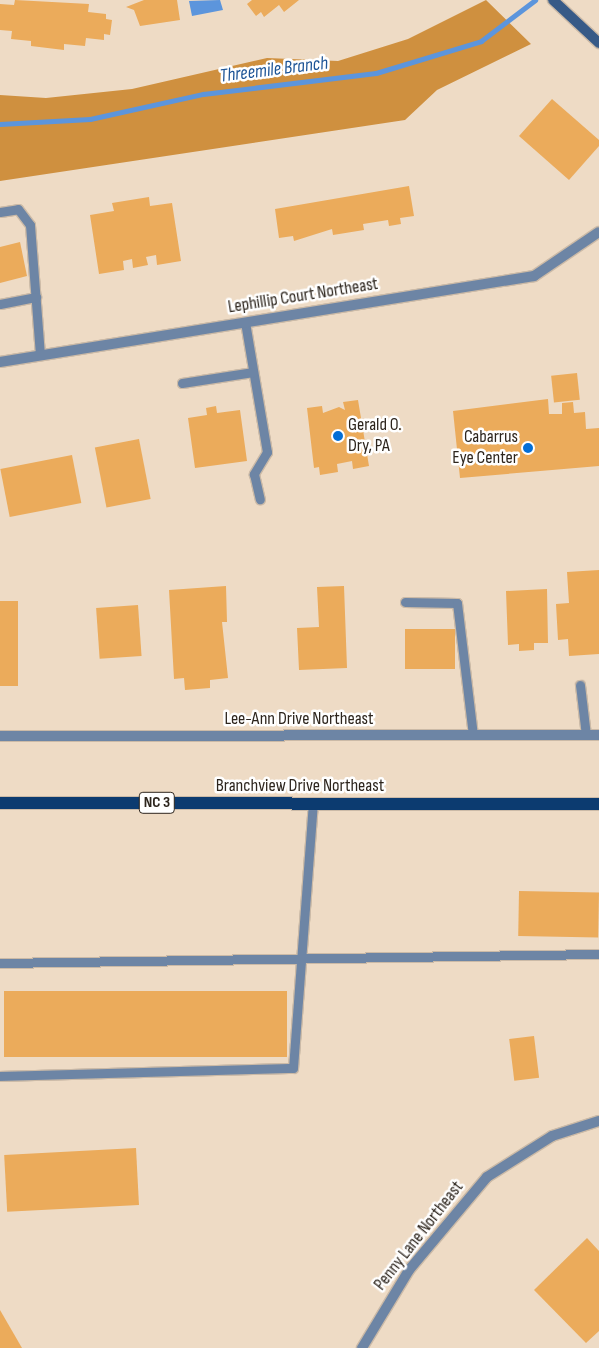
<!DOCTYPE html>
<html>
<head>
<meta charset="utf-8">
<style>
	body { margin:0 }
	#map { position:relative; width:599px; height:1348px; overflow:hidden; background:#eedbc5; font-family:"Sofia Sans Condensed",sans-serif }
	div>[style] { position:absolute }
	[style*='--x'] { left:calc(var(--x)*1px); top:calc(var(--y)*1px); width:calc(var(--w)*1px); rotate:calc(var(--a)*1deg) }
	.forest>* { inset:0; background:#cf903f }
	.water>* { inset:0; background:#5c95dc }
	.stream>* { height:5px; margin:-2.5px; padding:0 2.5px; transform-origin:2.5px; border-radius:2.5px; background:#5c95dc }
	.building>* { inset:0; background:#ebab5b; transform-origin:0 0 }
	.roads { filter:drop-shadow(1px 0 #cbbaa7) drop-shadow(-1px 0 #cbbaa7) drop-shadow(0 1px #cbbaa7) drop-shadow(0 -1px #cbbaa7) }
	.service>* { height:9px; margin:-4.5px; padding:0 4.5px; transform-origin:4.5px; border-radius:4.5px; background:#6d85a5 }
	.minor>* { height:10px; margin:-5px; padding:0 5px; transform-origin:5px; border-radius:5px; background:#6d85a5 }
	.secondary>* { height:10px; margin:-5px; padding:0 5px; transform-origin:5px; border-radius:5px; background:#375a87 }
	.primary>* { height:12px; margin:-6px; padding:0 6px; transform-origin:6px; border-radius:6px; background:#0c3b70 }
	.dots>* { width:14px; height:14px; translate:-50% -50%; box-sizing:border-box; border:2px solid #fff; border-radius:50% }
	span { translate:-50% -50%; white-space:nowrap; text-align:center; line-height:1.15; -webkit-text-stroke:5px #fff; paint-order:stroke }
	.shield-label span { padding:1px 4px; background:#fff; border:1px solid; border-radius:4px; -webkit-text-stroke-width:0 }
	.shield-label { font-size:16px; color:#2d251d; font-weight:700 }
	.street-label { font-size:18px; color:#2d251d }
	.poi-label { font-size:18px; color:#2d251d }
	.left { translate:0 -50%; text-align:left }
	.right { translate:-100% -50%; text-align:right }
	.water-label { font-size:19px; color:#1d5496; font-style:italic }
</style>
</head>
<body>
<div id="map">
	<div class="forest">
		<i style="clip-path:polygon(486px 0,531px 44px,437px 90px,405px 120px,0 181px,0 95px,46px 98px,132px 89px,267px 58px,338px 61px,408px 39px)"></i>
	</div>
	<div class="water">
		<i style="clip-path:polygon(220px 0,223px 10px,192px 16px,189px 1px)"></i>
	</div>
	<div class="stream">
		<i style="--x:0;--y:124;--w:90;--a:-3.2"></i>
		<i style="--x:90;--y:119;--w:116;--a:-12.5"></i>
		<i style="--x:203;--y:94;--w:174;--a:-6.9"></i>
		<i style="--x:376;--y:73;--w:110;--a:-16.9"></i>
		<i style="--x:481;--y:41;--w:68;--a:-37.2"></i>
	</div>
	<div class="building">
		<i style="clip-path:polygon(15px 0,89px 4px,88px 12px,106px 14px,106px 19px,112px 20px,110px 35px,104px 34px,104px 40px,86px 38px,85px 46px,64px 44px,64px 50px,31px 46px,31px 41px,11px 39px,12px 31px,0 30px,0 4px,14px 5px)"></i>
		<i style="clip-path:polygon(144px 0,177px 0,180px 20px,140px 26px,134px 10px,126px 7px)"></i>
		<i style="clip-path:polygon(252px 0,299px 0,284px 12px,279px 5px,264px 17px,261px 12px,256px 16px,247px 4px)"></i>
		<i style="clip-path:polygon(552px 99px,599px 140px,599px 146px,569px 180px,519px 136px)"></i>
		<i style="clip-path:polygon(409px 186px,414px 216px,400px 218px,401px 224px,389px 226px,388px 220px,363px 224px,364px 230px,333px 235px,332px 229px,294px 241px,293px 236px,279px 238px,275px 209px)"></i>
		<i style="clip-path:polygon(149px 197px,150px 206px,172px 203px,181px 261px,157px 265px,156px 255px,146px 257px,148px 265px,133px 268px,132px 259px,123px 261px,124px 270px,99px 274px,90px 215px,114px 211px,112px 203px)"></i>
		<i style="clip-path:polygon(20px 242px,27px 276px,0 283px,0 247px)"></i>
		<i style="left:577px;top:373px;width:27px;height:26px;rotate:84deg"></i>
		<i style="clip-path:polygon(548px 399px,549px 414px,562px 414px,562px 403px,573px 402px,574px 413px,585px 412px,586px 429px,599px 428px,599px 466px,460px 478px,453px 411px)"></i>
		<i style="clip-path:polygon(358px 400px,369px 466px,353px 469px,352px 461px,337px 464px,338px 472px,320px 475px,319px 467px,314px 468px,307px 408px,322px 406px,323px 413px,339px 407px,345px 410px,343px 402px)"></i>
		<i style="clip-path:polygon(216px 406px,217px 413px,240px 410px,247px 461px,195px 468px,188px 418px,207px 415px,206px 408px)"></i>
		<i style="left:139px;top:439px;width:61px;height:45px;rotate:79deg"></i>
		<i style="left:72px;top:455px;width:49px;height:73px;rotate:79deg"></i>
		<i style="clip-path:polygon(599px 570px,599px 654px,569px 656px,568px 639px,558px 640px,556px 604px,569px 603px,567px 572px)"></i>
		<i style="clip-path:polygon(226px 586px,227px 622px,222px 622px,228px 678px,210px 680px,210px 688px,185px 690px,184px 678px,174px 679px,169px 590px)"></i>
		<i style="clip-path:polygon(344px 586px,347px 668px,299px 670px,297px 628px,319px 627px,317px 587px)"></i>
		<i style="clip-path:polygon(547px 589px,548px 643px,534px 643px,534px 650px,519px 651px,519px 644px,508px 645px,506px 591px)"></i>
		<i style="left:0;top:601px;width:18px;height:85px"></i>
		<i style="left:138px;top:605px;width:51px;height:42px;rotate:86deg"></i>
		<i style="left:455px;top:629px;width:40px;height:50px;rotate:90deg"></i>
		<i style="left:519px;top:891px;width:80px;height:45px;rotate:1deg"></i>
		<i style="left:287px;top:991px;width:66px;height:283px;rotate:90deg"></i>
		<i style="left:534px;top:1036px;width:42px;height:25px;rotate:83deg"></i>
		<i style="left:136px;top:1148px;width:57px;height:132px;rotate:87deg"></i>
		<i style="clip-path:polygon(587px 1238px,599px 1251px,599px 1331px,586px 1343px,534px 1290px)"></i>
		<i style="clip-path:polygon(0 1310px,22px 1348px,0 1348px)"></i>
	</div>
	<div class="roads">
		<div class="service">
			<i style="--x:0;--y:212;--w:18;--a:-9"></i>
			<i style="--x:18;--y:209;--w:20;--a:53"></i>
			<i style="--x:30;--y:225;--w:130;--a:85.6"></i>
			<i style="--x:0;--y:304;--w:37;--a:-11"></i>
			<i style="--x:245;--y:322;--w:132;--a:80.4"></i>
			<i style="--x:267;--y:452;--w:26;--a:121"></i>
			<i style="--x:254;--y:474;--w:26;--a:77"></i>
			<i style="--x:182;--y:383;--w:72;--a:-8.8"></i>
			<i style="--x:405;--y:602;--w:52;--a:1.1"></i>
			<i style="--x:457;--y:603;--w:133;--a:83.1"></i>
			<i style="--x:580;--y:685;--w:50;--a:83.2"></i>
			<i style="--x:0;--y:963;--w:599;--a:-0.86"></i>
			<i style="--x:0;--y:1076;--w:293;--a:-1.6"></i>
			<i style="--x:293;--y:1068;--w:265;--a:-85.7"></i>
		</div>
		<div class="minor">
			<i style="--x:0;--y:362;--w:541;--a:-9.15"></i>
			<i style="--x:534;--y:276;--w:78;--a:-34.1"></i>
			<i style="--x:0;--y:736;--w:599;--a:-0.1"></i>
			<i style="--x:362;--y:1348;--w:91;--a:-58.9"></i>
			<i style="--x:409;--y:1270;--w:121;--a:-50"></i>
			<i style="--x:487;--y:1177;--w:77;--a:-32.2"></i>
			<i style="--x:552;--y:1136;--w:49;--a:-17.7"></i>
		</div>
		<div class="secondary">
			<i style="--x:553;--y:0;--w:63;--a:43.1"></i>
		</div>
		<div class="primary">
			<i style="--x:0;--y:803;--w:599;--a:0.1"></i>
		</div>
	</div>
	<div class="dots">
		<i style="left:338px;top:436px;background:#036ed6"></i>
		<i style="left:528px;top:448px;background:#036ed6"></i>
	</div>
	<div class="shield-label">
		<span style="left:157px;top:803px">NC 3</span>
	</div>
	<div class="street-label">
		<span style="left:303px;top:296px;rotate:-9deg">Lephillip Court Northeast</span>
		<span style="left:299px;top:719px">Lee-Ann Drive Northeast</span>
		<span style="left:300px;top:786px">Branchview Drive Northeast</span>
		<span style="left:419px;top:1236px;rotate:-52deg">Penny Lane Northeast</span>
	</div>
	<div class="poi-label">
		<span class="left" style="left:348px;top:436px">Gerald O.<br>Dry, PA</span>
		<span class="right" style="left:518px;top:448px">Cabarrus<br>Eye Center</span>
	</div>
	<div class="water-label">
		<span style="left:274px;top:70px;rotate:-7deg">Threemile Branch</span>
	</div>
</div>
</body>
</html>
